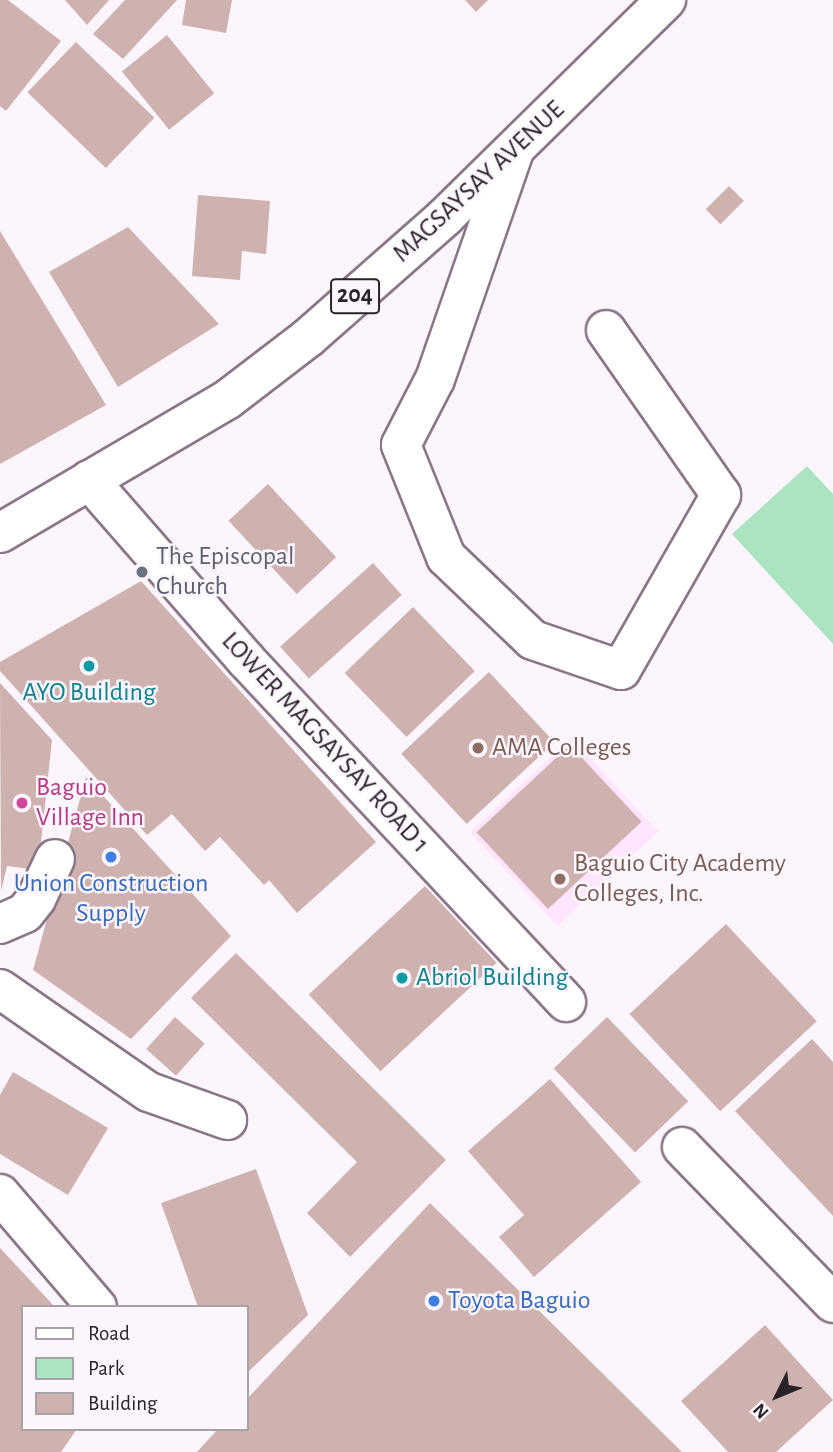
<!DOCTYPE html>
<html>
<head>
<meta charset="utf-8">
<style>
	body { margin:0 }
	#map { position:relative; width:833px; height:1452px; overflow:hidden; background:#fdf5fd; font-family:"Alegreya Sans",sans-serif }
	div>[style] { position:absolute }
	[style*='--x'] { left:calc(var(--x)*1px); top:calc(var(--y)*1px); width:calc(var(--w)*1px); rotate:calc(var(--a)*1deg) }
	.built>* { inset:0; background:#ffe5fe; transform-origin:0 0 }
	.green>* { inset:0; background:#abe4c1 }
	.building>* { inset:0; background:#ceb2af; transform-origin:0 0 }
	.roads { filter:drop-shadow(2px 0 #897788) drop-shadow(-2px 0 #897788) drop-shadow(0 2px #897788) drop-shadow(0 -2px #897788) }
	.minor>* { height:38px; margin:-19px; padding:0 19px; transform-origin:19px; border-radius:19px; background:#fff }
	.highway>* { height:38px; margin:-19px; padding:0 19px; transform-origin:19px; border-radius:19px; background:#fff }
	.dots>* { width:19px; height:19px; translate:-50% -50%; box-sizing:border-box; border:4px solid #fdf5fd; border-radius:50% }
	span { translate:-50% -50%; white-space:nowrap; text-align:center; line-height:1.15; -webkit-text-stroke:5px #fdf5fd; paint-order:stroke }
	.shield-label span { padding:2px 5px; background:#fdf5fd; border:2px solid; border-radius:5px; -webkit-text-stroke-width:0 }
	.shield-label { font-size:24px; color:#292229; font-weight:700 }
	.street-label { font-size:26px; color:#292229 }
	.worship-label { font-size:26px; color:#5b616d }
	.left { translate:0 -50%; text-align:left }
	.culture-label { font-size:26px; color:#0d838f }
	.education-label { font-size:26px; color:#785e54 }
	.hotel-label { font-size:26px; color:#b23c85 }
	.shop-label { font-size:26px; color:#366cbe }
	.legend { position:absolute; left:21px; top:1305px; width:228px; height:126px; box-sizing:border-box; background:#fdf5fd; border:2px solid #a8a1a8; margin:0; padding:9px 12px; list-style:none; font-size:21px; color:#292229 }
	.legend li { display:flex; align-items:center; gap:14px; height:35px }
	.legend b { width:35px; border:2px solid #a8a1a8 }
	.north { position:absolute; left:742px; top:1361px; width:70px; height:70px; -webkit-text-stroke:5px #fdf5fd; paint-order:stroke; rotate:227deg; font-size:19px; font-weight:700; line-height:28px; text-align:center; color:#292229 }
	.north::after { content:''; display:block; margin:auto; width:24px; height:32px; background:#292229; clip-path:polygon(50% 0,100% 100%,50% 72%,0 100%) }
</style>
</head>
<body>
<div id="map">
	<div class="built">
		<i style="left:571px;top:738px;width:128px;height:138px;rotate:47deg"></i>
	</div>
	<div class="green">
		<i style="clip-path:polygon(807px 466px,833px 494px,833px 644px,732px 534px)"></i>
	</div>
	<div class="building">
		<i style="clip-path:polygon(0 0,8px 0,61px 41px,6px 111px,0 106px)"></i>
		<i style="clip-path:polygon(65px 0,109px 0,87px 25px)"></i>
		<i style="clip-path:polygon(125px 0,177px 0,123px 59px,93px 34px)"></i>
		<i style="clip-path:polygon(186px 0,232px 0,226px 33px,182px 25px)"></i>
		<i style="clip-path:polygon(465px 0,488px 0,476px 12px)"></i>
		<i style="left:167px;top:35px;width:75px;height:58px;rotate:51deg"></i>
		<i style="left:76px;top:42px;width:109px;height:70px;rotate:44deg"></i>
		<i style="left:729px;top:186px;width:21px;height:33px;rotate:45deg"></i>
		<i style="clip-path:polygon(198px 195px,270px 201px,266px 254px,242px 251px,240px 280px,192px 276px)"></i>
		<i style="clip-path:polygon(128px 227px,219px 324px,118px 387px,49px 272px)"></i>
		<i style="clip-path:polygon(0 231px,106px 405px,0 464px)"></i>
		<i style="left:268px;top:484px;width:100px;height:54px;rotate:47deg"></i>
		<i style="left:373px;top:563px;width:43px;height:125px;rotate:48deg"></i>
		<i style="clip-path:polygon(141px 581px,376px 842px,297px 913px,269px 880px,264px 885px,220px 837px,205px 851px,172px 814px,147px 835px,0 671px,0 662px)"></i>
		<i style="left:413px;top:607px;width:89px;height:95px;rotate:46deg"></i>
		<i style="left:489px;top:672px;width:96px;height:120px;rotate:47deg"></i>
		<i style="clip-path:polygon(0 683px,52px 740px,38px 870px,7px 866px,1px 891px)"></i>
		<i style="left:570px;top:745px;width:105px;height:128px;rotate:47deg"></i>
		<i style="clip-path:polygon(86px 777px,231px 936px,131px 1039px,33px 970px)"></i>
		<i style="left:425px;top:886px;width:105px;height:159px;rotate:47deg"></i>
		<i style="left:726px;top:924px;width:133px;height:132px;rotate:47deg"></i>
		<i style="clip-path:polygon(236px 953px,446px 1160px,350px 1257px,307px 1213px,357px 1162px,191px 998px)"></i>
		<i style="left:175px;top:1017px;width:40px;height:43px;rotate:42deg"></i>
		<i style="left:607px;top:1017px;width:117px;height:74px;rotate:46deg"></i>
		<i style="clip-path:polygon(812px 1039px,833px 1062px,833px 1216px,735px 1111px)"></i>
		<i style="clip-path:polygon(13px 1072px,108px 1128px,68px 1195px,0 1154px,0 1095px)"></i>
		<i style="clip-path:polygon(550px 1079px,641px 1182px,534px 1277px,499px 1237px,524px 1215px,468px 1151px)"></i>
		<i style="clip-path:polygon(256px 1169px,308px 1315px,247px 1373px,247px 1307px,198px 1307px,161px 1203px)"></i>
		<i style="clip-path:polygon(430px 1203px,682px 1452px,197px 1452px,218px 1429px,247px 1429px,247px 1399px)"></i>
		<i style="clip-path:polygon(0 1248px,55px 1307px,23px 1307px,23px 1429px,77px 1429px,61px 1452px,0 1452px)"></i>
		<i style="clip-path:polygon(765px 1325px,833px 1400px,776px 1452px,728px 1452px,681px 1401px)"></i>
	</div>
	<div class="roads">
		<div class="minor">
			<i style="--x:514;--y:151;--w:241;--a:109.1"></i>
			<i style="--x:435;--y:379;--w:74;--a:117.3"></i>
			<i style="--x:401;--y:445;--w:121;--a:68.1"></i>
			<i style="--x:446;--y:557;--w:120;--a:43.7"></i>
			<i style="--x:533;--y:640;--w:93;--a:18.8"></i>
			<i style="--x:621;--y:670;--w:202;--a:-60.3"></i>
			<i style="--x:721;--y:495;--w:201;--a:-124.9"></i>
			<i style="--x:89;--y:480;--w:240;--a:48.9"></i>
			<i style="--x:247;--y:661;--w:467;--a:46.9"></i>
			<i style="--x:0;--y:924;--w:27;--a:-24"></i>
			<i style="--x:25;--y:913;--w:18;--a:-52"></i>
			<i style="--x:36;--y:899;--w:44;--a:-64.6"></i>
			<i style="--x:0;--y:989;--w:181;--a:34.7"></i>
			<i style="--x:149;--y:1092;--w:83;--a:19.7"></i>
			<i style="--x:682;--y:1147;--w:217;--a:45.9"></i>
			<i style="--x:0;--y:1194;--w:149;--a:49.4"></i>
		</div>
		<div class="highway">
			<i style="--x:0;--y:533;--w:264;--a:-30.4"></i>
			<i style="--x:228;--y:399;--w:102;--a:-37.4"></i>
			<i style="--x:309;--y:337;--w:181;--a:-41.4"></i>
			<i style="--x:445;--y:217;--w:310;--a:-44.5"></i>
		</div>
	</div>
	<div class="dots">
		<i style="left:142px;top:572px;background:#6b7280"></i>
		<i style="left:89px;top:666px;background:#0f9aa8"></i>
		<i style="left:478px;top:748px;background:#8d6e63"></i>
		<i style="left:22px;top:803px;background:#d1479c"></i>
		<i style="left:111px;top:857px;background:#3f7fe0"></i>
		<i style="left:560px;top:879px;background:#8d6e63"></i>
		<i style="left:402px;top:978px;background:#0f9aa8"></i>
		<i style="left:434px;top:1301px;background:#3f7fe0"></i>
	</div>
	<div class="shield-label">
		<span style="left:355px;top:296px">204</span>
	</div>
	<div class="street-label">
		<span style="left:479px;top:182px;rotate:-43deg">MAGSAYSAY AVENUE</span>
		<span style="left:325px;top:743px;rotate:47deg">LOWER MAGSAYSAY ROAD 1</span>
	</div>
	<div class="worship-label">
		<span class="left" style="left:156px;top:572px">The Episcopal<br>Church</span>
	</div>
	<div class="culture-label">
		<span style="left:89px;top:693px">AYO Building</span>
		<span class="left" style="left:416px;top:978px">Abriol Building</span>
	</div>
	<div class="education-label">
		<span class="left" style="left:492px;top:748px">AMA Colleges</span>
		<span class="left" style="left:574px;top:879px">Baguio City Academy<br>Colleges, Inc.</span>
	</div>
	<div class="hotel-label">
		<span class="left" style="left:36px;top:803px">Baguio<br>Village Inn</span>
	</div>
	<div class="shop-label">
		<span style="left:111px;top:899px">Union Construction<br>Supply</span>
		<span class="left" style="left:448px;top:1301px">Toyota Baguio</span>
	</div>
	<ul class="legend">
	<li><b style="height:9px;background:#fff"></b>Road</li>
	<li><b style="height:19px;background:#abe4c1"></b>Park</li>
	<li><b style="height:19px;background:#ceb2af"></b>Building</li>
	</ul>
	<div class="north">N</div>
</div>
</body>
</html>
